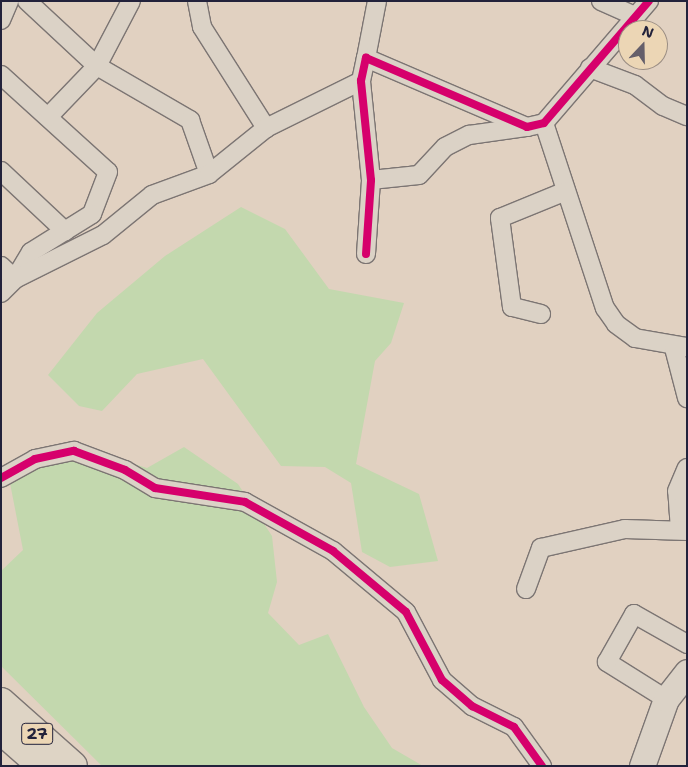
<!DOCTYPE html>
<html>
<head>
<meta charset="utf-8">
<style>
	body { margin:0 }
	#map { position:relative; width:688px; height:767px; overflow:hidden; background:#e1d1c1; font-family:"Shantell Sans",sans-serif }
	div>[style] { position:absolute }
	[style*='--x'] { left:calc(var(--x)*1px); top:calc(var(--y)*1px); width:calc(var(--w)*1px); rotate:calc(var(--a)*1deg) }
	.green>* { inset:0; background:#c3d8ae }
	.roads { filter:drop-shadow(1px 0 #7c7573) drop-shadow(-1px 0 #7c7573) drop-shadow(0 1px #7c7573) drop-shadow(0 -1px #7c7573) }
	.street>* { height:18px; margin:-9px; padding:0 9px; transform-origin:9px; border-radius:9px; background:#dbd2c6 }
	.secondary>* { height:25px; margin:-12.5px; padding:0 12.5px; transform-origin:12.5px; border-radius:12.5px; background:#dbd2c6 }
	.primary>* { height:28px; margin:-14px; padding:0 14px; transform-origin:14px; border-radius:14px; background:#ded4c5 }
	.cycleway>* { height:8px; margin:-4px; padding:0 4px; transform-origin:4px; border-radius:4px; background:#d6006c }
	span { translate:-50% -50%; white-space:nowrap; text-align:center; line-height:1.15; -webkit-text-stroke:4.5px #ecd6b5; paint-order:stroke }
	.shield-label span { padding:1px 4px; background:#ecd6b5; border:1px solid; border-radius:4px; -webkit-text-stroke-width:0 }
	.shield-label { font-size:16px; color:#22223b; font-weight:700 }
	.frame { position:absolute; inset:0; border:2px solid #22223b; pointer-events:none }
	.north { position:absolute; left:618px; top:20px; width:50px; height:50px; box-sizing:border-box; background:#ecd6b5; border:1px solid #9b8e84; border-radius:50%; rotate:21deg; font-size:14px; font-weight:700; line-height:20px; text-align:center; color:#22223b }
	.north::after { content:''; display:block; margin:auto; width:18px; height:22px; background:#655f6a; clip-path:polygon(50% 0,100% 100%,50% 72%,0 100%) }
</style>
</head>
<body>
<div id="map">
	<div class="green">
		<i style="clip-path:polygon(241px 207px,285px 229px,329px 289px,404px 303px,391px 343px,375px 361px,356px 464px,419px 494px,438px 561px,390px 567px,362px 552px,351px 483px,325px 467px,281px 466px,203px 359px,137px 374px,102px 411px,79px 406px,48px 375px,97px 313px,165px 256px)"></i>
		<i style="clip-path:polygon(184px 447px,238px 484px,272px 536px,277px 582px,268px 613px,299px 645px,328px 634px,364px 707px,392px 748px,423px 766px,102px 766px,1px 666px,1px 571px,23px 550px,10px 483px,41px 464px,101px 454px,147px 468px)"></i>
	</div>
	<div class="roads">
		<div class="street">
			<i style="--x:27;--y:1;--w:96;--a:42.9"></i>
			<i style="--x:97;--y:66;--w:108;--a:30.1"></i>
			<i style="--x:190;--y:120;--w:57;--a:70.6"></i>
			<i style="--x:197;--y:1;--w:26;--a:79"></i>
			<i style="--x:202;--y:27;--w:120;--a:57.6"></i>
			<i style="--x:601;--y:1;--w:37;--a:24"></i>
			<i style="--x:1;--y:20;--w:21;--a:-67"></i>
			<i style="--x:366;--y:58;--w:58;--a:-79.1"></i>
			<i style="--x:590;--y:68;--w:48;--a:20.7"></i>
			<i style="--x:635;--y:85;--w:35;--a:37"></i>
			<i style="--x:663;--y:106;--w:26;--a:23"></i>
			<i style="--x:1;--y:75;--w:144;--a:42.2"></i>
			<i style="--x:108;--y:172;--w:45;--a:110.9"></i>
			<i style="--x:92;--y:214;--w:72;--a:148.1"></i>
			<i style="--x:31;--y:252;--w:31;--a:121"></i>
			<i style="--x:15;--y:279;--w:19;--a:-137"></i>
			<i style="--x:48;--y:117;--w:71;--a:-46.1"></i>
			<i style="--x:97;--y:66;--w:73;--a:-62.4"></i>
			<i style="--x:544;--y:123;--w:195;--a:71.8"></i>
			<i style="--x:605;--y:308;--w:19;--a:55"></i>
			<i style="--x:616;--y:324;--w:24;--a:36"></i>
			<i style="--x:635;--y:338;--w:53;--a:9.8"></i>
			<i style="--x:1;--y:171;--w:88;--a:43.2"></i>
			<i style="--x:371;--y:180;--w:48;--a:-5.9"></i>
			<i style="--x:419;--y:175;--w:38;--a:-47"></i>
			<i style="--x:445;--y:147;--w:27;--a:-27"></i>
			<i style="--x:469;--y:135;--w:59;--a:-7.9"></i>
			<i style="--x:366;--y:254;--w:74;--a:-86.1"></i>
			<i style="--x:371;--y:180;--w:100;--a:-95.8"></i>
			<i style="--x:361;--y:81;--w:24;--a:-78"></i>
			<i style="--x:366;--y:58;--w:175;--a:23.2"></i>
			<i style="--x:527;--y:127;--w:17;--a:-13"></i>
			<i style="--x:544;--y:123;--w:161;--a:-49.3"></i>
			<i style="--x:1;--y:293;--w:20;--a:-45"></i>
			<i style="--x:15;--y:279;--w:98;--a:-26.6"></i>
			<i style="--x:103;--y:235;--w:63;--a:-39.2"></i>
			<i style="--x:152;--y:195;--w:61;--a:-20.2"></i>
			<i style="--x:209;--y:174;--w:73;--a:-38.9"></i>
			<i style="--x:266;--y:128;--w:106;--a:-26.3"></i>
			<i style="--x:541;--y:314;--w:30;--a:-166"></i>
			<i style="--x:512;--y:307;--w:90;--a:-97.7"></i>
			<i style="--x:500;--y:218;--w:71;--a:-22.2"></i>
			<i style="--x:674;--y:348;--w:52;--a:75.4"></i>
			<i style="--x:1;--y:478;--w:39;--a:-29"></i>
			<i style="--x:35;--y:459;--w:40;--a:-12"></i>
			<i style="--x:74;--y:451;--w:54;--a:20.4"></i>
			<i style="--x:125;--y:470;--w:35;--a:31"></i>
			<i style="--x:155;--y:488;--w:91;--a:8.8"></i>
			<i style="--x:245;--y:502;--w:101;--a:29.1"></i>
			<i style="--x:333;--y:551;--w:95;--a:39.9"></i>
			<i style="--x:406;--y:612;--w:77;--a:62.1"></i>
			<i style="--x:442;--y:680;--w:40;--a:41"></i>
			<i style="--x:472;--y:706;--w:47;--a:26.6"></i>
			<i style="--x:514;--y:727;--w:48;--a:54.3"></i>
			<i style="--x:680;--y:530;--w:39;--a:-94"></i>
			<i style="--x:677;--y:491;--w:25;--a:-67"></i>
			<i style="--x:526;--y:589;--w:44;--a:-69.9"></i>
			<i style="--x:541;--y:548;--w:86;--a:-12.7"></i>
			<i style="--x:625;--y:529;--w:62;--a:1.8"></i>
			<i style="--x:666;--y:699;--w:70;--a:-147.9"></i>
			<i style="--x:607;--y:662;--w:55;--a:-60.6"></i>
			<i style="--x:634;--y:614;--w:61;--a:29.5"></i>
		</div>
		<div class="secondary">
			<i style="--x:642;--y:766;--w:71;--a:-70.3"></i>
			<i style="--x:666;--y:699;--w:34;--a:-52"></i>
		</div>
		<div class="primary">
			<i style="--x:1;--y:702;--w:96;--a:41.6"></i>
			<i style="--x:1;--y:730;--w:55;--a:41.3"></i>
		</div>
	</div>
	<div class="cycleway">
		<i style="--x:366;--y:254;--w:74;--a:-86.1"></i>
		<i style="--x:371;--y:180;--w:100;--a:-95.8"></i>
		<i style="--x:361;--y:81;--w:24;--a:-78"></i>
		<i style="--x:366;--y:58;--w:175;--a:23.2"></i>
		<i style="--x:527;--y:127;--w:17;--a:-13"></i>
		<i style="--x:544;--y:123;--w:161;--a:-49.3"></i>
		<i style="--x:1;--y:478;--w:39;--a:-29"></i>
		<i style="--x:35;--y:459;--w:40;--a:-12"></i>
		<i style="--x:74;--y:451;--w:54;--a:20.4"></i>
		<i style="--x:125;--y:470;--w:35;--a:31"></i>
		<i style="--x:155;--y:488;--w:91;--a:8.8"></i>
		<i style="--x:245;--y:502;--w:101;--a:29.1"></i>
		<i style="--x:333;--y:551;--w:95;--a:39.9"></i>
		<i style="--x:406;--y:612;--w:77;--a:62.1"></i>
		<i style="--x:442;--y:680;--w:40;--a:41"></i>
		<i style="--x:472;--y:706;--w:47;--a:26.6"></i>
		<i style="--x:514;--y:727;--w:48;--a:54.3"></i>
	</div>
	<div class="shield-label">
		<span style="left:37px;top:734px">27</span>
	</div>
	<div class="frame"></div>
	<div class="north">N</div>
</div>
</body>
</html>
